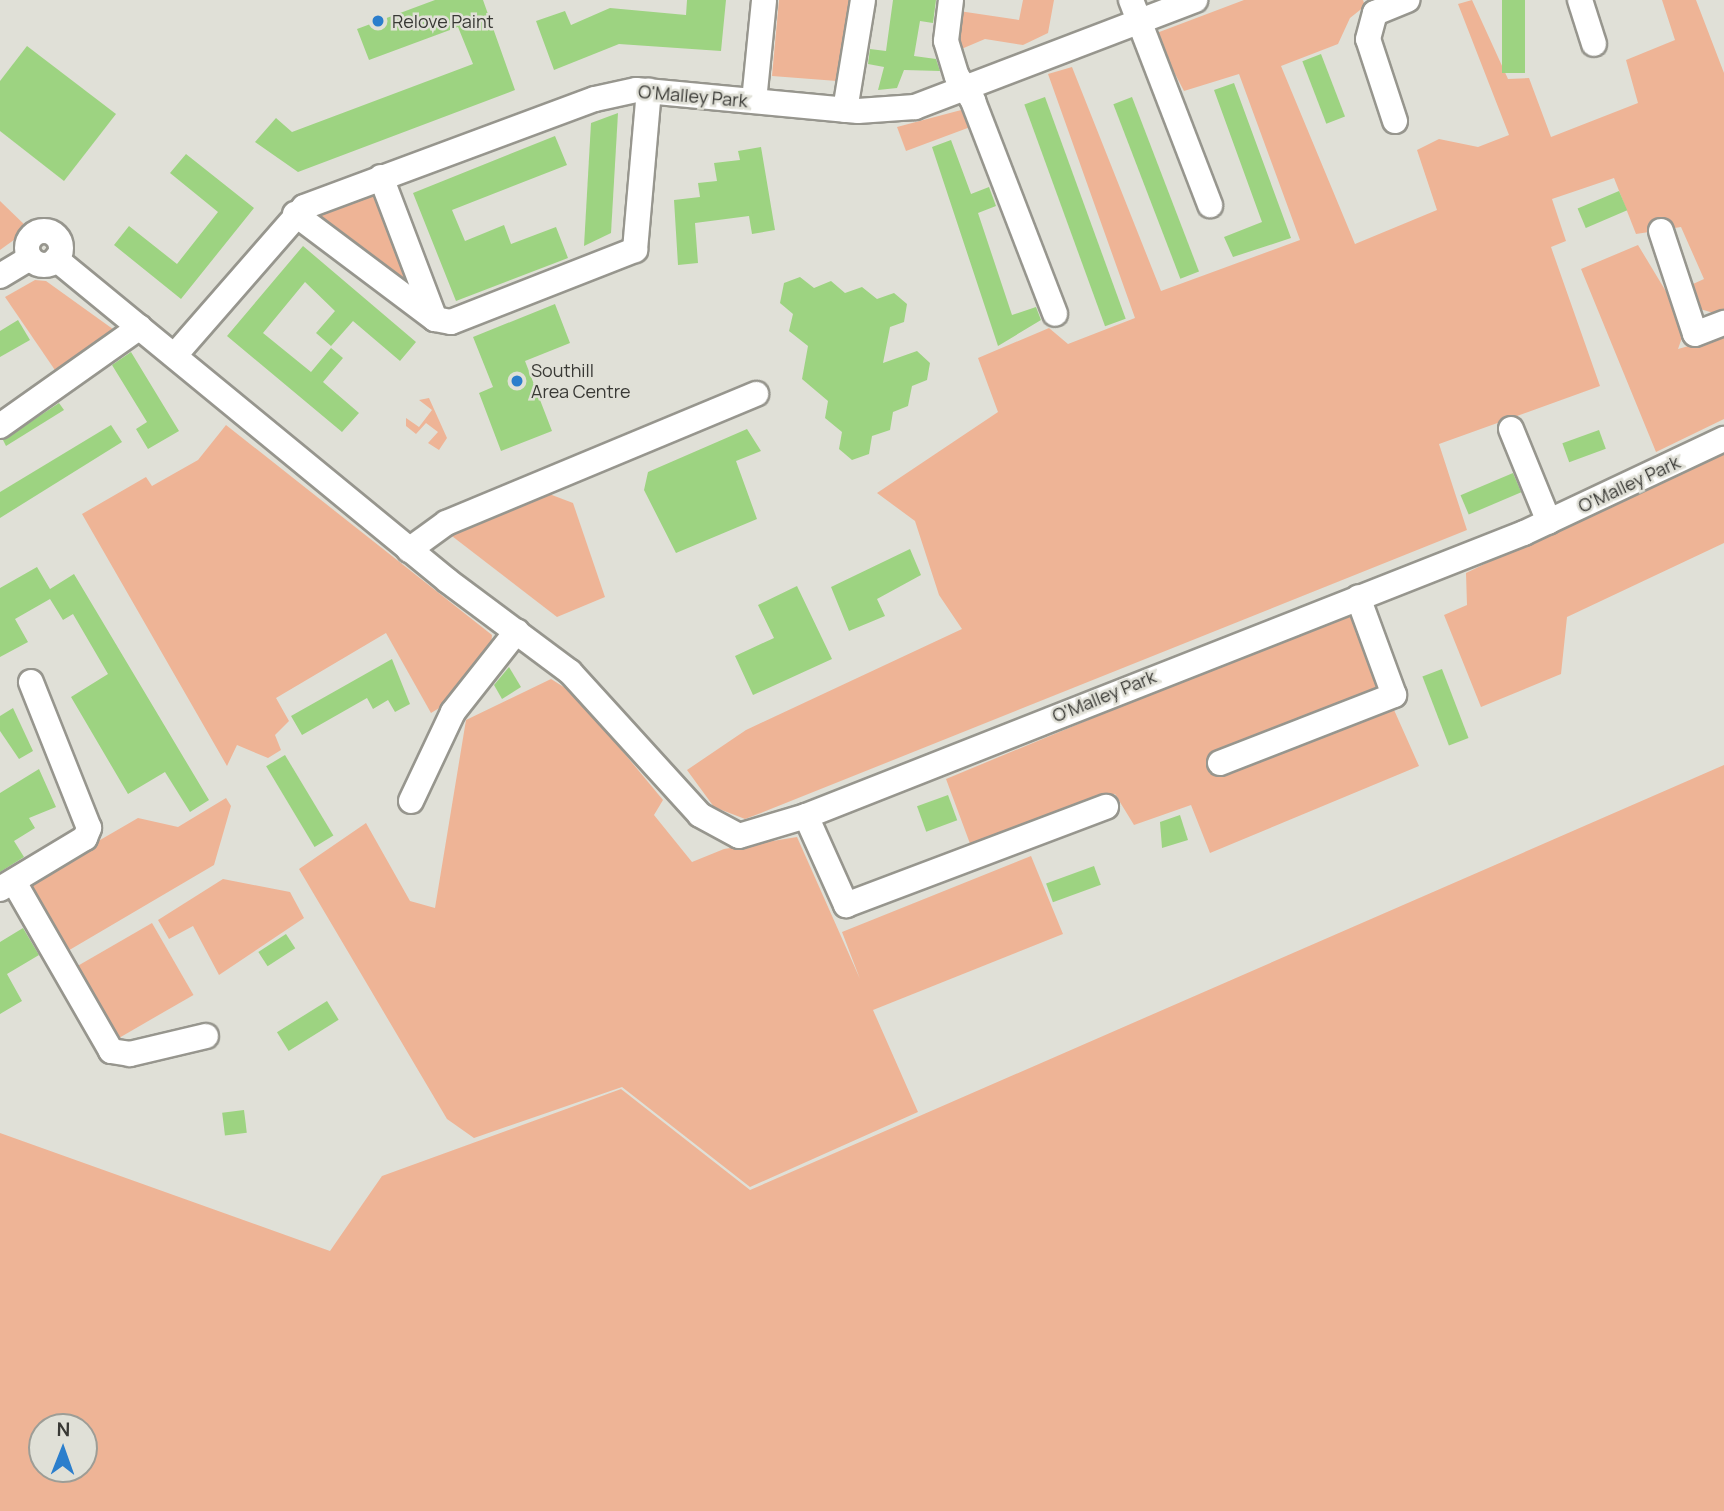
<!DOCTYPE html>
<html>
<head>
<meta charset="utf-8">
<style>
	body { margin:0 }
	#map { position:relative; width:1724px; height:1511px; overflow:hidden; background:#e0e0d7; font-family:Manrope,sans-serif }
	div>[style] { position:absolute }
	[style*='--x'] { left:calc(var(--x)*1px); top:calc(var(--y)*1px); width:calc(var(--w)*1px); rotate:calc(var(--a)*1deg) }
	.green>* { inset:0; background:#eeb496; transform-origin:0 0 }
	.building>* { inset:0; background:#9dd381; transform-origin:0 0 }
	.roads { filter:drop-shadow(2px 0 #97968e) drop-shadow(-2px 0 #97968e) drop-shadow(0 2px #97968e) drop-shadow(0 -2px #97968e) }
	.minor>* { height:24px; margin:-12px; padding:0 12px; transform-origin:12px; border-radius:12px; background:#fff }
	.minor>.ring { margin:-12px; padding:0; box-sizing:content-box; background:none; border:24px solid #fff; border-radius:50% }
	.dots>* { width:19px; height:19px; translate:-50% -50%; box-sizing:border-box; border:4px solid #e0e0d7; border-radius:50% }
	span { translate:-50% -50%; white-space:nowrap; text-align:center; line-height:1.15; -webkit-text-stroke:5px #e0e0d7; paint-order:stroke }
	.poi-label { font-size:18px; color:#393935 }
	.left { translate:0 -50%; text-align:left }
	.street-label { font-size:18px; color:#393935 }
	.north { position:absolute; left:28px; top:1413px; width:70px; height:70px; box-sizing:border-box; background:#e0e0d7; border:2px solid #9d9d96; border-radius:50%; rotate:1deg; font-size:19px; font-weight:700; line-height:28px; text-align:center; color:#393935 }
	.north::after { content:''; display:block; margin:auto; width:24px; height:32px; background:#2b7ecc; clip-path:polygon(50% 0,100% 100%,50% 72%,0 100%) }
</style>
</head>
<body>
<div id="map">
	<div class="green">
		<i style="clip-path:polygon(779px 0,853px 0,837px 81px,772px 76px)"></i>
		<i style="clip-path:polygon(1023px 0,1054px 0,1048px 33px,1023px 45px,985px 39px,959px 50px,959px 11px,1019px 20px)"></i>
		<i style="clip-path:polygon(1244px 0,1363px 0,1365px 6px,1350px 18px,1338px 44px,1281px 66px,1355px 244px,1437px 210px,1417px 150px,1439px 139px,1478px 147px,1509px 135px,1458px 4px,1472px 0,1508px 79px,1529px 78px,1551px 137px,1638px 103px,1626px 60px,1675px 40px,1662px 0,1696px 0,1724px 73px,1724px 316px,1700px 309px,1693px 284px,1704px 279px,1681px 227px,1636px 234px,1614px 178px,1552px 199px,1566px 241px,1551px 247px,1600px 386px,1439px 444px,1467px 530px,761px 813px,745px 819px,714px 807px,687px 770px,746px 730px,962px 629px,939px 595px,915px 521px,877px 493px,998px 412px,978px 358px,1049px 328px,1068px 344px,1135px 318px,1048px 74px,1072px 67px,1161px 291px,1300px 240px,1239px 74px,1184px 91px,1154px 34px)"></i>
		<i style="clip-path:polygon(965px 109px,973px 126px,906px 151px,897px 127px)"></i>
		<i style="clip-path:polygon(374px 189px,411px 289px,315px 216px)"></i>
		<i style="clip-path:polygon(0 201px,29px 229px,0 250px)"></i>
		<i style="clip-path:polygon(1638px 245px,1676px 308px,1684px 332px,1678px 349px,1724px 336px,1724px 419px,1656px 452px,1581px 269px)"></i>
		<i style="clip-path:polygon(35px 280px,46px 281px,117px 332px,59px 376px,5px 297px)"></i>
		<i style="clip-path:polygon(429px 398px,447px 438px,439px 450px,428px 443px,438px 432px,426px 423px,416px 434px,406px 426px,406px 418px,419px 427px,432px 410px,419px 400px)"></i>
		<i style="clip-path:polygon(226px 425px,492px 635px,491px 646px,446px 704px,431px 713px,386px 633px,276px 698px,289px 721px,275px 735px,281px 750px,268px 758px,237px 745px,227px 766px,82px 514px,146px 477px,152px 486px,198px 460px)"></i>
		<i style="clip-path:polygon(1724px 448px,1724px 543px,1567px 617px,1561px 674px,1481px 707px,1444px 615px,1467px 605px,1466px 573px)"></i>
		<i style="clip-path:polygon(544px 492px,573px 503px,605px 597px,557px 617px,448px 533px)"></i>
		<i style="clip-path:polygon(1350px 611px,1419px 766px,1210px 853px,1191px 805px,1134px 825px,1115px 794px,972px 849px,946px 779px)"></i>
		<i style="clip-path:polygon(551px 679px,575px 694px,663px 800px,654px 815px,692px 862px,724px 849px,797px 837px,860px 979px,842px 932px,1031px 856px,1063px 934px,873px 1010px,918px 1112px,750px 1187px,622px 1087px,474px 1138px,447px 1119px,299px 869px,366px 823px,410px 901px,435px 908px,466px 720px)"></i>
		<i style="clip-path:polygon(evenodd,1724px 765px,1724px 1511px,0 1511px,0 1133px,330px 1251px,382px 1176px,621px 1089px,750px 1190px,1724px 765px,42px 1427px,84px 1427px,84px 1469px,42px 1469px,42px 1427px)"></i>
		<i style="clip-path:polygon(226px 798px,231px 806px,214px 865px,66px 952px,26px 883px,138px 818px,178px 827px)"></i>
		<i style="clip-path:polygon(223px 879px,290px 892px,304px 918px,219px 975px,193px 926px,169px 939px,158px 920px)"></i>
		<i style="left:152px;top:923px;width:83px;height:88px;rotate:60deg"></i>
	</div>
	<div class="building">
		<i style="clip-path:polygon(435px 0,483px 0,515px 90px,298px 172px,255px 142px,276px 118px,292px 132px,473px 64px,458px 27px,369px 60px,357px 29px)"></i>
		<i style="clip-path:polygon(687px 0,726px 0,721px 51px,619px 44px,554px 70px,536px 21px,565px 11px,571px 25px,610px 8px,686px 15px)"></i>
		<i style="clip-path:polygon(893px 0,936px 0,933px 23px,920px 21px,914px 56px,936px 59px,940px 71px,904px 70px,897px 88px,878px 90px,884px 67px,868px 64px,870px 49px,886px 51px)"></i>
		<i style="left:1502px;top:0;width:23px;height:73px"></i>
		<i style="clip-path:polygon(27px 46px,116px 114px,64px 181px,0 131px,0 81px)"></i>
		<i style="left:1321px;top:54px;width:67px;height:20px;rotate:69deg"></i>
		<i style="clip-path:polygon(1234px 83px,1291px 238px,1233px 257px,1224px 237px,1262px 222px,1214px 90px)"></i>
		<i style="left:1045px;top:97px;width:236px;height:22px;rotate:70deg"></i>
		<i style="left:1132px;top:97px;width:187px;height:20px;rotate:69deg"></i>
		<i style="clip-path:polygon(618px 113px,611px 233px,584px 246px,591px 123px)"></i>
		<i style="clip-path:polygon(555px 136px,567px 165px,452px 210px,465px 241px,504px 225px,511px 244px,556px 227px,568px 258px,456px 301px,413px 193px)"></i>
		<i style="clip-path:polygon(951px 140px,971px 194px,989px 187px,996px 206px,978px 213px,1012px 315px,1036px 307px,1041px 320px,998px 346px,932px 147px)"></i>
		<i style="clip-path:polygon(761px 147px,775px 230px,752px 234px,749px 216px,695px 223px,698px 263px,678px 265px,674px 200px,700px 197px,698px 183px,717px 181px,714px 163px,740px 160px,738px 151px)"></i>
		<i style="clip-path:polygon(186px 154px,254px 208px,181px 299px,114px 245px,129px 226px,177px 264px,218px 212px,170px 173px)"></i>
		<i style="left:1619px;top:191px;width:21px;height:45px;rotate:67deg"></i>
		<i style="clip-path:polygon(303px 246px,416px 342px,400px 361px,353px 321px,331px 346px,316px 333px,335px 311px,305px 282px,263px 333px,311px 372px,331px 348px,343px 358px,323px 382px,359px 413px,342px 432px,227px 336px)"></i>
		<i style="clip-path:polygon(800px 277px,814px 288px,831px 281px,845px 293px,862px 287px,877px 299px,894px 293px,907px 304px,904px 322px,890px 327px,883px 363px,917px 351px,930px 363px,927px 380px,912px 386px,908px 406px,893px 412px,890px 430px,872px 436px,869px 454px,852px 460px,839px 449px,842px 432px,825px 418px,828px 401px,802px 379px,808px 346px,789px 331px,793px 314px,780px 303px,784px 283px)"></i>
		<i style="clip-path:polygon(555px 304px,570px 343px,525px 361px,552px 431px,501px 451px,479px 393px,493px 387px,473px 337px)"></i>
		<i style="clip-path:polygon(18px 320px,30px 340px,0 357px,0 331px)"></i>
		<i style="clip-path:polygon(131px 352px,179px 431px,148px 449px,136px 429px,147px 422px,112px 365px)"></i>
		<i style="clip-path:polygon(59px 403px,64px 410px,6px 446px,3px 440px)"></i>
		<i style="clip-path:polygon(111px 425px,122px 442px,0 518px,0 492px)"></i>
		<i style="clip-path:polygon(747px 429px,761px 451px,736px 461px,757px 519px,676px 553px,644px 490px,648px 472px)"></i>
		<i style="left:1599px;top:430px;width:20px;height:39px;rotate:70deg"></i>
		<i style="left:1513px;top:473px;width:21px;height:57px;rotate:67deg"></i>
		<i style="clip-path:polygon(910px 549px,921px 575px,877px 599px,885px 616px,849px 631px,831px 587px)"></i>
		<i style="clip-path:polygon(37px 567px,50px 589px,74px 574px,209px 800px,190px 812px,165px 772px,128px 794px,71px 697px,108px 674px,73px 614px,63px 620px,50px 599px,15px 619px,28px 642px,0 657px,0 588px)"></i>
		<i style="clip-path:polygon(797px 586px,832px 659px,753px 695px,735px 656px,774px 638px,758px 605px)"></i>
		<i style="clip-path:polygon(392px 659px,410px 704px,395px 712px,388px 700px,373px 709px,367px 698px,302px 735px,291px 716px)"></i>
		<i style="clip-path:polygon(509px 667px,521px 687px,502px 699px,494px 685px)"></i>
		<i style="left:1442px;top:669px;width:74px;height:21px;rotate:69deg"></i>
		<i style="clip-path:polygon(13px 708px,33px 751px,19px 759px,0 731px,0 716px)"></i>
		<i style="left:285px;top:755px;width:94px;height:22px;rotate:59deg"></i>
		<i style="clip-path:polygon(39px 769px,56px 807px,29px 818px,35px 828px,14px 841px,24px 857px,0 872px,0 793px)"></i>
		<i style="left:948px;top:795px;width:27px;height:33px;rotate:70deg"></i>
		<i style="clip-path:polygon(1180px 815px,1188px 840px,1162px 848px,1160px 822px)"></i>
		<i style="left:1094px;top:866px;width:20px;height:51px;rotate:70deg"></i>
		<i style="clip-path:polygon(23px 928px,39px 955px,7px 974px,22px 1001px,0 1014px,0 942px)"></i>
		<i style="left:286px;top:934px;width:17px;height:33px;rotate:57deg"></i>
		<i style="left:327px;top:1001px;width:22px;height:59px;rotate:58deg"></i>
		<i style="left:244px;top:1110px;width:23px;height:22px;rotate:83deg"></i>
	</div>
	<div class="roads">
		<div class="minor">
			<i style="--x:951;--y:0;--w:41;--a:97"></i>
			<i style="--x:946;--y:41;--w:37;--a:73"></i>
			<i style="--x:957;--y:76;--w:30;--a:57"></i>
			<i style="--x:973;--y:101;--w:228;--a:68.9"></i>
			<i style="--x:1131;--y:0;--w:220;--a:68.9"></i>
			<i style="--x:1580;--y:0;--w:46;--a:72.3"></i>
			<i style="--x:754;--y:101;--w:101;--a:-84.3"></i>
			<i style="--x:845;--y:110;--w:111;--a:-80.7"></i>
			<i style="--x:1395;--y:121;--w:86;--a:-108.2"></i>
			<i style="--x:1368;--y:39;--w:27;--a:-75"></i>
			<i style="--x:1375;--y:13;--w:35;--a:-22"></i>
			<i style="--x:381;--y:177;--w:152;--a:69.2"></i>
			<i style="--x:435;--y:319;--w:16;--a:11"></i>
			<i style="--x:451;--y:322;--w:198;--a:-21.4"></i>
			<i style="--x:635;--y:250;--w:160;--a:-85"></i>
			<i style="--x:295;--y:214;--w:175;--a:36.9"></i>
			<i style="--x:1661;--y:231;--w:108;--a:71.7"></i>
			<i style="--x:1695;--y:334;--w:31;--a:-21"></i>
			<i class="ring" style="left:27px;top:231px;width:10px;height:10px"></i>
			<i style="--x:56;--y:259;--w:507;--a:39.4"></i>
			<i style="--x:448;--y:581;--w:152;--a:36.7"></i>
			<i style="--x:570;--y:672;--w:193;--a:47.7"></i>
			<i style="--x:700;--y:815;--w:44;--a:28.3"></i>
			<i style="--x:739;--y:836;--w:70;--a:-16.6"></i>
			<i style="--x:806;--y:816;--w:772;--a:-21.51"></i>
			<i style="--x:1524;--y:533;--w:221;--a:-25.2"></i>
			<i style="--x:0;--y:276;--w:35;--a:-31"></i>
			<i style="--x:175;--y:355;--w:196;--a:-48.9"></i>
			<i style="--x:304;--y:207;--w:310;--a:-20.4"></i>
			<i style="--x:595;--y:99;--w:42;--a:-12.4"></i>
			<i style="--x:636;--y:90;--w:223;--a:5.4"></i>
			<i style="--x:858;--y:111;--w:57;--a:-4"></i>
			<i style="--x:915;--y:107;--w:300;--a:-20.9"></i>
			<i style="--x:0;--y:426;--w:171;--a:-35.3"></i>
			<i style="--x:1511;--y:429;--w:100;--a:67.8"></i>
			<i style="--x:409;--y:550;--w:46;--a:-36.1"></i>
			<i style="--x:446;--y:523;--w:336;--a:-22.6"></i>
			<i style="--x:1220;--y:763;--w:187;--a:-21.3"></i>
			<i style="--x:1394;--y:695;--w:104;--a:-110.2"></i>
			<i style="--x:411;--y:801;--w:98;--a:-64.7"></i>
			<i style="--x:453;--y:712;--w:103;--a:-51.7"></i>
			<i style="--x:806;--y:816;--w:98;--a:65.8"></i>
			<i style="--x:846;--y:905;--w:278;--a:-20.7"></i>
			<i style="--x:14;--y:882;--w:195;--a:60.1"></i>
			<i style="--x:111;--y:1051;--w:19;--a:9"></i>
			<i style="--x:130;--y:1054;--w:78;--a:-13.3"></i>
			<i style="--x:0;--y:889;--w:99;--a:-31"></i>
			<i style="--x:85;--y:838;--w:11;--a:-68"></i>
			<i style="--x:89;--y:828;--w:157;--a:-111.7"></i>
		</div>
	</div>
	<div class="dots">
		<i style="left:378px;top:21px;background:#2b7ecc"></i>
		<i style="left:517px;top:381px;background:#2b7ecc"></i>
	</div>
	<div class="poi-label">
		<span class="left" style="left:392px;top:21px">Relove Paint</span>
		<span class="left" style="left:531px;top:381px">Southill<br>Area Centre</span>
	</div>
	<div class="street-label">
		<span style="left:693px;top:96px;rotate:5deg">O'Malley Park</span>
		<span style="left:1629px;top:484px;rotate:-25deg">O'Malley Park</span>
		<span style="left:1104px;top:696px;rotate:-22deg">O'Malley Park</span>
	</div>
	<div class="north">N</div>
</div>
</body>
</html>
